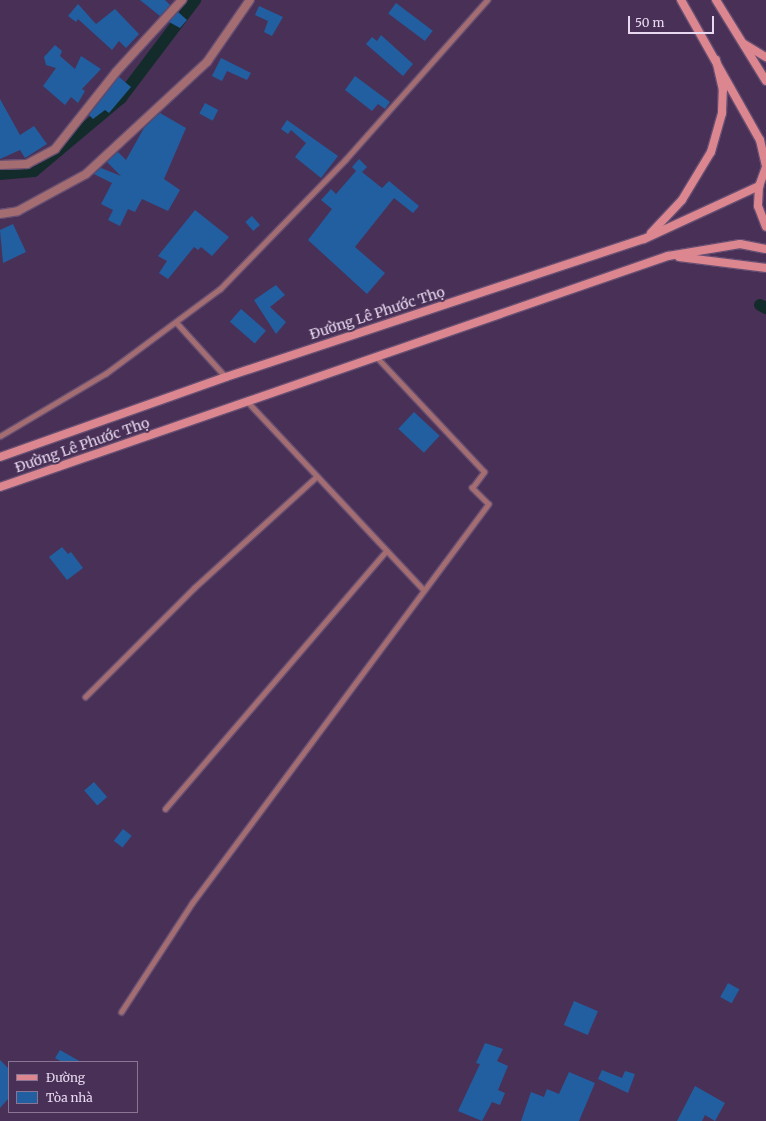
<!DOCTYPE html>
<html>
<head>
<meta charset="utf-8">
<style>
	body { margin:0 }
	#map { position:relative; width:766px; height:1121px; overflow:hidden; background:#493056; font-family:Merriweather,serif }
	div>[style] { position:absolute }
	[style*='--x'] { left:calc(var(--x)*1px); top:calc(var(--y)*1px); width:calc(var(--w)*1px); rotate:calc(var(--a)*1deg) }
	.canal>* { height:12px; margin:-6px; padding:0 6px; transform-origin:6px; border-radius:6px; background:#132c2b }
	.building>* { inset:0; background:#225fa1; transform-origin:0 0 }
	.roads { filter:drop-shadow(1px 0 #664e72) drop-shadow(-1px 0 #664e72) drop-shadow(0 1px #664e72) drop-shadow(0 -1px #664e72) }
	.lane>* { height:4.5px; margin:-2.25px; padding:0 2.25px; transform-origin:2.25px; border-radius:2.25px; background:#a36d72 }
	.street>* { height:8px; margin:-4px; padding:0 4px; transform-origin:4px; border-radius:4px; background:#a36d72 }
	.secondary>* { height:8px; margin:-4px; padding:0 4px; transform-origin:4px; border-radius:4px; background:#dc8790 }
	span { translate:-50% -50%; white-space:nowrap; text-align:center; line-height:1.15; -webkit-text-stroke:4px #493056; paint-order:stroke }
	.street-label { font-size:14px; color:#e8d9f0 }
	.legend { position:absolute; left:8px; top:1061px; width:130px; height:52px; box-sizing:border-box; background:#493056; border:1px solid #897494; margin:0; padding:5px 7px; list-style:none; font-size:12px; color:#e8d9f0 }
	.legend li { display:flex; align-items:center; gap:8px; height:20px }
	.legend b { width:20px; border:1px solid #897494 }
	.scale { position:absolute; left:628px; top:16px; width:86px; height:18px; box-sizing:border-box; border:2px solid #e8d9f0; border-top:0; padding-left:5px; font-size:12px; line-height:14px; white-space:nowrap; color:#e8d9f0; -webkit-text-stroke:3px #493056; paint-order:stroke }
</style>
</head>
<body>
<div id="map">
	<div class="canal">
		<i style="--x:0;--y:174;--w:34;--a:-5"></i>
		<i style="--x:34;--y:171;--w:114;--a:-40"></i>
		<i style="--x:121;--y:98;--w:123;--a:-52.9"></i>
		<i style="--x:760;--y:305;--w:7;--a:27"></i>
	</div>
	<div class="building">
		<i style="clip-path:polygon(140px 0,165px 0,170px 5px,160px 16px)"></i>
		<i style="left:396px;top:3px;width:46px;height:13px;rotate:37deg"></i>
		<i style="clip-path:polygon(78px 4px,96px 24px,115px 9px,139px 34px,126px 48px,119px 41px,112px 50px,78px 19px,76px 22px,68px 16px)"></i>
		<i style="clip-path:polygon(259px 6px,283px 17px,272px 36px,264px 32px,268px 21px,255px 15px)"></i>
		<i style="clip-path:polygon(178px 12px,187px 20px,180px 28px,169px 22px)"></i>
		<i style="clip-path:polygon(381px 35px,413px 64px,403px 76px,366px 44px,372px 37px,377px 41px)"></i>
		<i style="clip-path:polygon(55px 45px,62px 51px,60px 56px,75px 69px,81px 56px,101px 69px,82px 89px,85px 91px,78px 103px,71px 97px,65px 105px,43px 86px,56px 68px,46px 65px,44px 57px)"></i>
		<i style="clip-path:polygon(221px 58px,251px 73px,247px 80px,227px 71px,222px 81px,212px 76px)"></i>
		<i style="clip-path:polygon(355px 76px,390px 102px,385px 109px,378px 104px,372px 111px,345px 90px)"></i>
		<i style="clip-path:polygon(119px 77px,131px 87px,109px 113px,105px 110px,93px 119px,89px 115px)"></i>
		<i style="clip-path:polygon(0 99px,20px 135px,34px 126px,47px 144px,25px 158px,20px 150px,0 159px)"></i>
		<i style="left:205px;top:103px;width:15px;height:12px;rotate:28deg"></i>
		<i style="clip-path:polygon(160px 113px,186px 128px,164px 179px,180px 190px,168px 211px,142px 199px,135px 212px,128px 209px,120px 226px,108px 220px,113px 210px,101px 204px,112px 183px,94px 174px,101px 168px,121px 176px,107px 162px,118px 152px,126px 160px,144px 128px)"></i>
		<i style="clip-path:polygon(287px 120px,338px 156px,321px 178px,295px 157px,306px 143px,291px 130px,288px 134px,281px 129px)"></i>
		<i style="clip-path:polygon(359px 159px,367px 167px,362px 172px,382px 188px,389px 181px,419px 206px,413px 213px,394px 198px,355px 247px,385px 273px,367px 294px,308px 240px,332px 209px,321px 200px,331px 189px,336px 194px,356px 171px,352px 167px)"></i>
		<i style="clip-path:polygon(195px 210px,229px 237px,212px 256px,201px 247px,198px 250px,194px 247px,168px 279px,159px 273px,167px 261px,158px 256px)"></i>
		<i style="left:252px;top:216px;width:12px;height:9px;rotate:48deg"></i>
		<i style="clip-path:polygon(13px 224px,26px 252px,3px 263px,0 230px)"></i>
		<i style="clip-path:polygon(276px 285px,285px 295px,270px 307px,286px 322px,276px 334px,254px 300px)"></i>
		<i style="left:241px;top:309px;width:33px;height:17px;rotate:41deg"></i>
		<i style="left:414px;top:412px;width:35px;height:23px;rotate:43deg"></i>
		<i style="clip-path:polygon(62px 547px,68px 554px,71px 552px,83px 568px,67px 580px,49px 557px)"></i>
		<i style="left:94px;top:782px;width:20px;height:13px;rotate:49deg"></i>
		<i style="left:123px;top:829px;width:11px;height:15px;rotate:38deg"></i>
		<i style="left:728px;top:983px;width:13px;height:16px;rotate:29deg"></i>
		<i style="left:574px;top:1001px;width:26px;height:26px;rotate:23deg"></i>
		<i style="clip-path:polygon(485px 1043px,503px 1049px,497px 1061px,508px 1066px,498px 1090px,505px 1093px,500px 1105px,492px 1102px,482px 1121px,458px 1111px,480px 1064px,476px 1063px)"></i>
		<i style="clip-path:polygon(60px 1050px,81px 1062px,62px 1062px,55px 1058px)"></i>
		<i style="clip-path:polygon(0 1060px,9px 1069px,9px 1098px,0 1108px)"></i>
		<i style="clip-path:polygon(602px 1070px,622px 1078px,625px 1071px,635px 1074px,628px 1093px,598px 1079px)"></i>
		<i style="clip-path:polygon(569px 1072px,595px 1083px,579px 1121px,521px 1121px,531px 1092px,544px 1097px,547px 1089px,559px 1094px)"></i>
		<i style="clip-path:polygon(695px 1086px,725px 1103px,715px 1121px,705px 1115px,702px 1121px,677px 1121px)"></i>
	</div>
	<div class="roads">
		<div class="lane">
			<i style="--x:177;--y:323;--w:73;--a:47.8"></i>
			<i style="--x:247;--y:401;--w:259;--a:46.9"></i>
			<i style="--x:0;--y:436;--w:122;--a:-30.6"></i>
			<i style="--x:105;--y:374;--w:143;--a:-36.5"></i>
			<i style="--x:220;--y:289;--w:180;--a:-45.9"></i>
			<i style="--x:345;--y:160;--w:214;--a:-48.4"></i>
			<i style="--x:85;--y:697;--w:154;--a:-45"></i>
			<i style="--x:194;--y:588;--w:165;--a:-42.3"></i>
			<i style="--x:165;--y:809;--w:340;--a:-49.4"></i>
			<i style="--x:121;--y:1012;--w:130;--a:-56.9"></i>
			<i style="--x:192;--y:903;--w:497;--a:-53.4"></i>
			<i style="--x:488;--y:504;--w:23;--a:-135"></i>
			<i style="--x:472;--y:488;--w:20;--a:-53"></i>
			<i style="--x:484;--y:472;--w:158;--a:-133.2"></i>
		</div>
		<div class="street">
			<i style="--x:0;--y:165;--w:27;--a:-2"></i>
			<i style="--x:27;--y:164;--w:32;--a:-28"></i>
			<i style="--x:55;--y:149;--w:98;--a:-51.6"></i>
			<i style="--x:116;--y:72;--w:98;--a:-47.5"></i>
			<i style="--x:0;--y:214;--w:18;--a:-9"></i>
			<i style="--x:18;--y:211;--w:77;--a:-28.6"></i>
			<i style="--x:86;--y:174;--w:165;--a:-42.8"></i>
			<i style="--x:207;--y:62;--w:75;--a:-55.3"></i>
		</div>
		<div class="secondary">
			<i style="--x:681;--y:0;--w:161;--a:60.6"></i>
			<i style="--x:760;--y:140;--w:28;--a:77"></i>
			<i style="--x:716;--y:0;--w:95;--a:58.3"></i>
			<i style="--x:744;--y:44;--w:26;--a:31"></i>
			<i style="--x:766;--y:167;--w:20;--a:110"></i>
			<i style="--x:759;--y:186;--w:20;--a:93"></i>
			<i style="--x:758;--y:206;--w:22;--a:69"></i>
			<i style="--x:651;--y:233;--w:45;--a:-46.8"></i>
			<i style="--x:682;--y:200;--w:56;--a:-58.9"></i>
			<i style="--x:711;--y:152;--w:41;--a:-74.2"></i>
			<i style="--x:722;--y:113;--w:23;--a:-88"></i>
			<i style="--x:723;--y:90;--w:31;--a:-103"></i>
			<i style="--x:679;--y:257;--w:88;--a:7.2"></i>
			<i style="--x:0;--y:457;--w:240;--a:-19.5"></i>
			<i style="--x:226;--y:377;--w:440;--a:-18.3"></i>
			<i style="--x:644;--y:239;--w:127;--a:-24.7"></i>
			<i style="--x:0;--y:487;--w:707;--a:-19.08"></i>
			<i style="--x:668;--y:256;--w:73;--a:-9.5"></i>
			<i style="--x:740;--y:244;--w:26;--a:11"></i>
		</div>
	</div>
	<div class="street-label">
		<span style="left:377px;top:313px;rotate:-18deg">Đường Lê Phước Thọ</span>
		<span style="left:82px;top:445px;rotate:-19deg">Đường Lê Phước Thọ</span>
	</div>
	<ul class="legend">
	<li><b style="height:5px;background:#dc8790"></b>Đường</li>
	<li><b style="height:11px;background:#225fa1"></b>Tòa nhà</li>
	</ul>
	<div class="scale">50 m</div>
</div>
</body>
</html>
